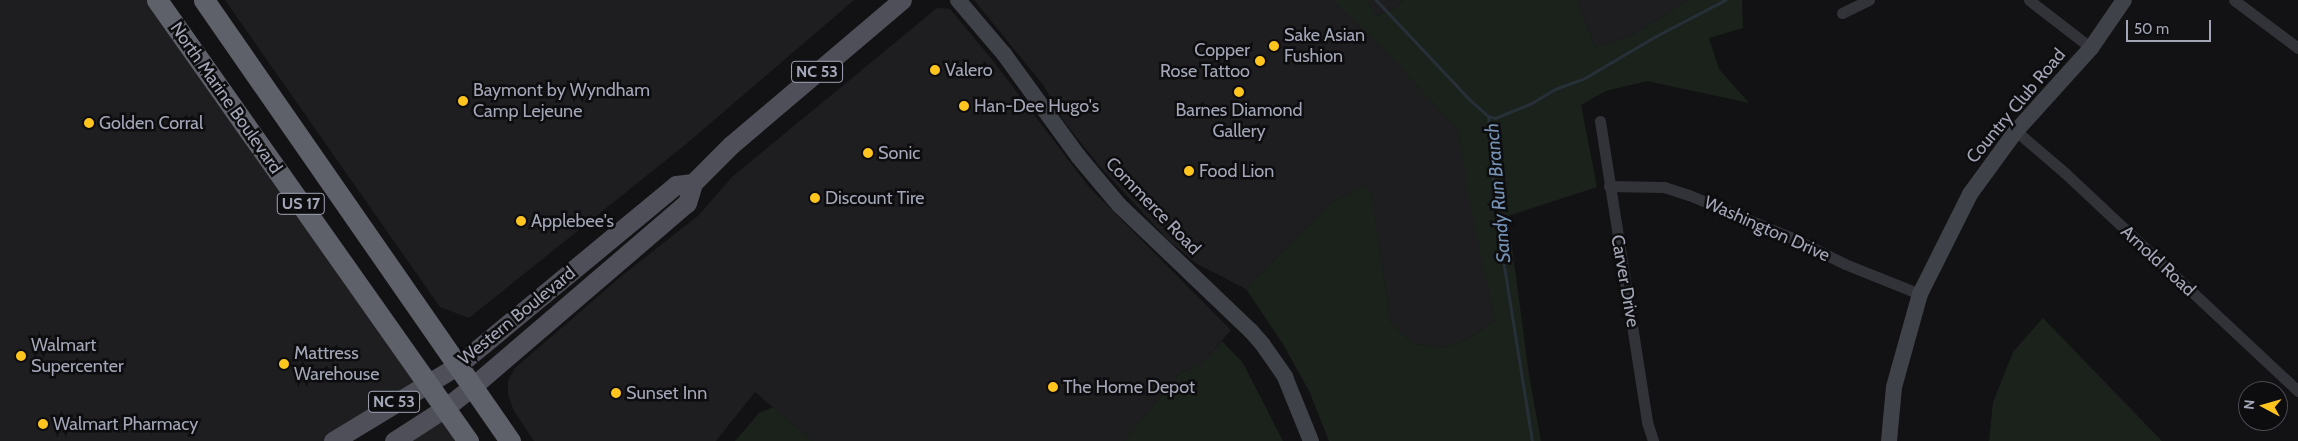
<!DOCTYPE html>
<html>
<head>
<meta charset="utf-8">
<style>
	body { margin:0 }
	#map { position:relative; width:2298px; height:441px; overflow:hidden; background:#121214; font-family:Cabin,sans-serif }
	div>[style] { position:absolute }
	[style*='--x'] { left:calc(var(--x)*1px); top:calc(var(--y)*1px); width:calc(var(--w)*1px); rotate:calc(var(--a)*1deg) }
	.built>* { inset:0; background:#1e1e21 }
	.green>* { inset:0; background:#1a221b }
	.stream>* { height:3px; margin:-1.5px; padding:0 1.5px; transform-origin:1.5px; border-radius:1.5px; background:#272f38 }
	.street>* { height:11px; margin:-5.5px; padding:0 5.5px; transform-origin:5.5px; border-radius:5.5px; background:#323339 }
	.secondary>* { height:16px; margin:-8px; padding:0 8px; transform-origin:8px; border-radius:8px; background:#404249 }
	.primary>* { height:19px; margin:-9.5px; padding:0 9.5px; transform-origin:9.5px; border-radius:9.5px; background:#4e4f58 }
	.highway>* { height:21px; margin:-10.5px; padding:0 10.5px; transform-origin:10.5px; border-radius:10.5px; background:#5e606a }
	.dots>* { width:14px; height:14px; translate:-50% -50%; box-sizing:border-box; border:2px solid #0d0d0f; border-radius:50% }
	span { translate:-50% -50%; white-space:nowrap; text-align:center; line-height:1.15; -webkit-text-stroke:5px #0d0d0f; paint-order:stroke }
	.shield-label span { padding:1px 4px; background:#0d0d0f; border:1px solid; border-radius:4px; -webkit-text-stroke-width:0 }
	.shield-label { font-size:16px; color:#a2a6b6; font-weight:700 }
	.poi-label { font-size:18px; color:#a2a6b6 }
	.left { translate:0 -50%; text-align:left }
	.right { translate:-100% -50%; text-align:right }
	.street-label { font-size:18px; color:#a2a6b6 }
	.water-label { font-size:19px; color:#7592b5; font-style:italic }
	.north { position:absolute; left:2238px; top:381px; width:50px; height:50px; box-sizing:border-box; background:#0d0d0f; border:1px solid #494a52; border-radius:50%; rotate:276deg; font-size:14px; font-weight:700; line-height:20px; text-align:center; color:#a2a6b6 }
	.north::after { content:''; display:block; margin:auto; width:18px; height:22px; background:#ffc51e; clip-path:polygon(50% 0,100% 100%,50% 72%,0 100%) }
	.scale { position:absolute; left:2126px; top:20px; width:85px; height:22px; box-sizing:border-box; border:2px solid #a2a6b6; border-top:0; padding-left:6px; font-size:15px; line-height:18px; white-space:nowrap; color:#a2a6b6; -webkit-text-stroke:4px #0d0d0f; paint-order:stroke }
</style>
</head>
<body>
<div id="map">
	<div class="built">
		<i style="clip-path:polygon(0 0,156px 0,426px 382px,333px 441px,0 441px)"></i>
		<i style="clip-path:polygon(225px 0,854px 0,685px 145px,469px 318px,440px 307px)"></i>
		<i style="clip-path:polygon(974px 0,1332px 0,1386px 53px,1458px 129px,1472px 209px,1495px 321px,1468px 339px,1446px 347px,1413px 344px,1391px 323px,1370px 190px,1361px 187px,1331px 203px,1246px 289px,1197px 264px,1168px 240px,1101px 168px,1062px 119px,1044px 86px)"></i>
		<i style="clip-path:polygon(1367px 0,1404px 0,1395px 8px,1376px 16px)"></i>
		<i style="clip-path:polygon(1577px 0,1689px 0,1632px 35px,1595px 47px)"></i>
		<i style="clip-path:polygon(937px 8px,950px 9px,994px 62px,1089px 187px,1231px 330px,1200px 365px,1181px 372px,1124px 441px,813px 441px,755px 392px,716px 441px,534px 441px,514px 411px,508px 395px,508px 381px,515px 368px,624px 274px,699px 215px,732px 177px)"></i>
		<i style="clip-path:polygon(445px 408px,468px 441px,394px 441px)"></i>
	</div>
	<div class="green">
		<i style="clip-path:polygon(1332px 0,1367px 0,1377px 16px,1395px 8px,1404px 0,1577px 0,1595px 47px,1632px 35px,1689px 0,1742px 0,1743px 28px,1709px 38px,1719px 69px,1749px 103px,1647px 81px,1606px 91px,1581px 105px,1597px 187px,1508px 216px,1529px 375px,1541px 441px,1329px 441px,1310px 393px,1283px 344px,1246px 289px,1331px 203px,1361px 187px,1370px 189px,1391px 323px,1413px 344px,1446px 347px,1468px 339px,1495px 321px,1471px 209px,1458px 129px,1386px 53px)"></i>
		<i style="clip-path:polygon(2043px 318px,2162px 441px,1989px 441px,1993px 402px,2013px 352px)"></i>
		<i style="clip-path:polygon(1222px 341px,1243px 363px,1283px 441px,1124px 441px,1181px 372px,1200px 365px)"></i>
		<i style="clip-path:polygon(773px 407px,813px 441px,735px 441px,759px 413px)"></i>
	</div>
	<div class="stream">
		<i style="--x:1376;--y:0;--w:136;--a:46.8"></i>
		<i style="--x:1469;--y:99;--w:25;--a:42"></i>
		<i style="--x:1488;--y:116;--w:7;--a:16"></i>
		<i style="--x:1495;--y:118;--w:38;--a:-22"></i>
		<i style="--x:1530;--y:104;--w:29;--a:-31"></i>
		<i style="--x:1555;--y:89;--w:30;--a:-20"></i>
		<i style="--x:1583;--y:79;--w:85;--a:-30.5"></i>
		<i style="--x:1656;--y:36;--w:78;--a:-27.6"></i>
		<i style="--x:1488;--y:116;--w:94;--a:85.7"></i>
		<i style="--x:1495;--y:210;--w:234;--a:80.9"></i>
	</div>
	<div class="street">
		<i style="--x:2029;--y:0;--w:78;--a:37.7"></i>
		<i style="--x:2234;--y:0;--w:80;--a:36.9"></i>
		<i style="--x:1842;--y:13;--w:30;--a:-26"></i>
		<i style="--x:1600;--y:121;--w:305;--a:81.1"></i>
		<i style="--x:1647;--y:422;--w:20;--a:72"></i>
		<i style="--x:2016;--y:131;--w:65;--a:40.6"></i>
		<i style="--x:2065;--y:173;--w:319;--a:43.1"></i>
		<i style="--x:1609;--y:186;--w:55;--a:1"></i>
		<i style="--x:1664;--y:187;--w:26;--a:18"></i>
		<i style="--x:1689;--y:195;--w:109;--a:22.6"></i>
		<i style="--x:1790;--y:237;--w:61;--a:26.1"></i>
		<i style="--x:1845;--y:264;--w:81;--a:21.8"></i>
	</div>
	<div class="secondary">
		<i style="--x:958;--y:0;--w:71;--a:49.6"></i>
		<i style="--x:1004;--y:54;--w:126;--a:54"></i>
		<i style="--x:1078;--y:156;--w:64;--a:50.1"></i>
		<i style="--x:1119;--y:205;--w:182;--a:43.7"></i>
		<i style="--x:1251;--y:331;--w:18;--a:49"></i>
		<i style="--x:1263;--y:345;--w:39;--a:55"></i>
		<i style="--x:1285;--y:377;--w:69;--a:67.9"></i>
		<i style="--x:1889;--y:441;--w:54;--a:-84.7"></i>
		<i style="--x:1894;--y:387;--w:97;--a:-74.4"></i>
		<i style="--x:1920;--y:294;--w:112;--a:-63.4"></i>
		<i style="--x:1970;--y:194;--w:78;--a:-53.9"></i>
		<i style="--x:2016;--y:131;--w:112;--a:-47.9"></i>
		<i style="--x:2091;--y:48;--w:58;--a:-55.5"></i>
	</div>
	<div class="primary">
		<i style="--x:333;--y:441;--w:145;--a:-31.2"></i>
		<i style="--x:457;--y:366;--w:284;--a:-39.6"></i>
		<i style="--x:676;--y:185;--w:17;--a:-7"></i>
		<i style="--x:394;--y:441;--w:61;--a:-32.9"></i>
		<i style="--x:445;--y:408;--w:34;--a:-38"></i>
		<i style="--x:472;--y:387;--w:283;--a:-40.6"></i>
		<i style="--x:687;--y:203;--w:21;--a:-73"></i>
		<i style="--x:693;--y:183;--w:54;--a:-45"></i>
		<i style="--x:731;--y:145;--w:224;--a:-40.3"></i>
	</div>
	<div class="highway">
		<i style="--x:157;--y:0;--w:540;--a:54.81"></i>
		<i style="--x:204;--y:0;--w:537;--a:55.24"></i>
	</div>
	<div class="dots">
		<i style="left:1274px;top:46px;background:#ffc51e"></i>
		<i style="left:1260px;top:61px;background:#ffc51e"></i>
		<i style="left:935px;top:70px;background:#ffc51e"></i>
		<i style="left:1239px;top:92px;background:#ffc51e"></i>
		<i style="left:463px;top:101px;background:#ffc51e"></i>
		<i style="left:964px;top:106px;background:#ffc51e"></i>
		<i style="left:89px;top:123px;background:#ffc51e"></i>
		<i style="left:868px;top:153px;background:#ffc51e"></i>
		<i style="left:1189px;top:171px;background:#ffc51e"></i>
		<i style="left:815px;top:198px;background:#ffc51e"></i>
		<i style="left:521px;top:221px;background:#ffc51e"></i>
		<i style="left:21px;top:356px;background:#ffc51e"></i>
		<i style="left:284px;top:364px;background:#ffc51e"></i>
		<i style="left:1053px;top:387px;background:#ffc51e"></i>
		<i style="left:616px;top:393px;background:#ffc51e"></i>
		<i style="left:43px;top:424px;background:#ffc51e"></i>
	</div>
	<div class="shield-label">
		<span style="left:817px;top:72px">NC 53</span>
		<span style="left:301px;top:204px">US 17</span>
		<span style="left:394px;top:402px">NC 53</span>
	</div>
	<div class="poi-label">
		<span class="left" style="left:1284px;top:46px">Sake Asian<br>Fushion</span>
		<span class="right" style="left:1250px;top:61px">Copper<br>Rose Tattoo</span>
		<span class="left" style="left:945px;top:70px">Valero</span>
		<span class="left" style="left:473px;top:101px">Baymont by Wyndham<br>Camp Lejeune</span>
		<span class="left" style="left:974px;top:106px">Han-Dee Hugo's</span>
		<span style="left:1239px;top:121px">Barnes Diamond<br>Gallery</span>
		<span class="left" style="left:99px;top:123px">Golden Corral</span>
		<span class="left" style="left:878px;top:153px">Sonic</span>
		<span class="left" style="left:1199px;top:171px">Food Lion</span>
		<span class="left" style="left:825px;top:198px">Discount Tire</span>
		<span class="left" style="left:531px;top:221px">Applebee's</span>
		<span class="left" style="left:31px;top:356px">Walmart<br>Supercenter</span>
		<span class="left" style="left:294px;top:364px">Mattress<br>Warehouse</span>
		<span class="left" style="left:1063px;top:387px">The Home Depot</span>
		<span class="left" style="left:626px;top:393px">Sunset Inn</span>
		<span class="left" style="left:53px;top:424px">Walmart Pharmacy</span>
	</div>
	<div class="street-label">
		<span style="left:226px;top:98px;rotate:55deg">North Marine Boulevard</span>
		<span style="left:2016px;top:106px;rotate:-50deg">Country Club Road</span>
		<span style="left:1153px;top:206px;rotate:46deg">Commerce Road</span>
		<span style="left:1767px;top:229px;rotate:24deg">Washington Drive</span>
		<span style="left:2158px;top:261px;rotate:43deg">Arnold Road</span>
		<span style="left:1625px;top:281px;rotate:80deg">Carver Drive</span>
		<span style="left:517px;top:316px;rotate:-39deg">Western Boulevard</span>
	</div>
	<div class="water-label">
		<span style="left:1498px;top:193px;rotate:-95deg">Sandy Run Branch</span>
	</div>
	<div class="north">N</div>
	<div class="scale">50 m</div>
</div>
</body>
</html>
